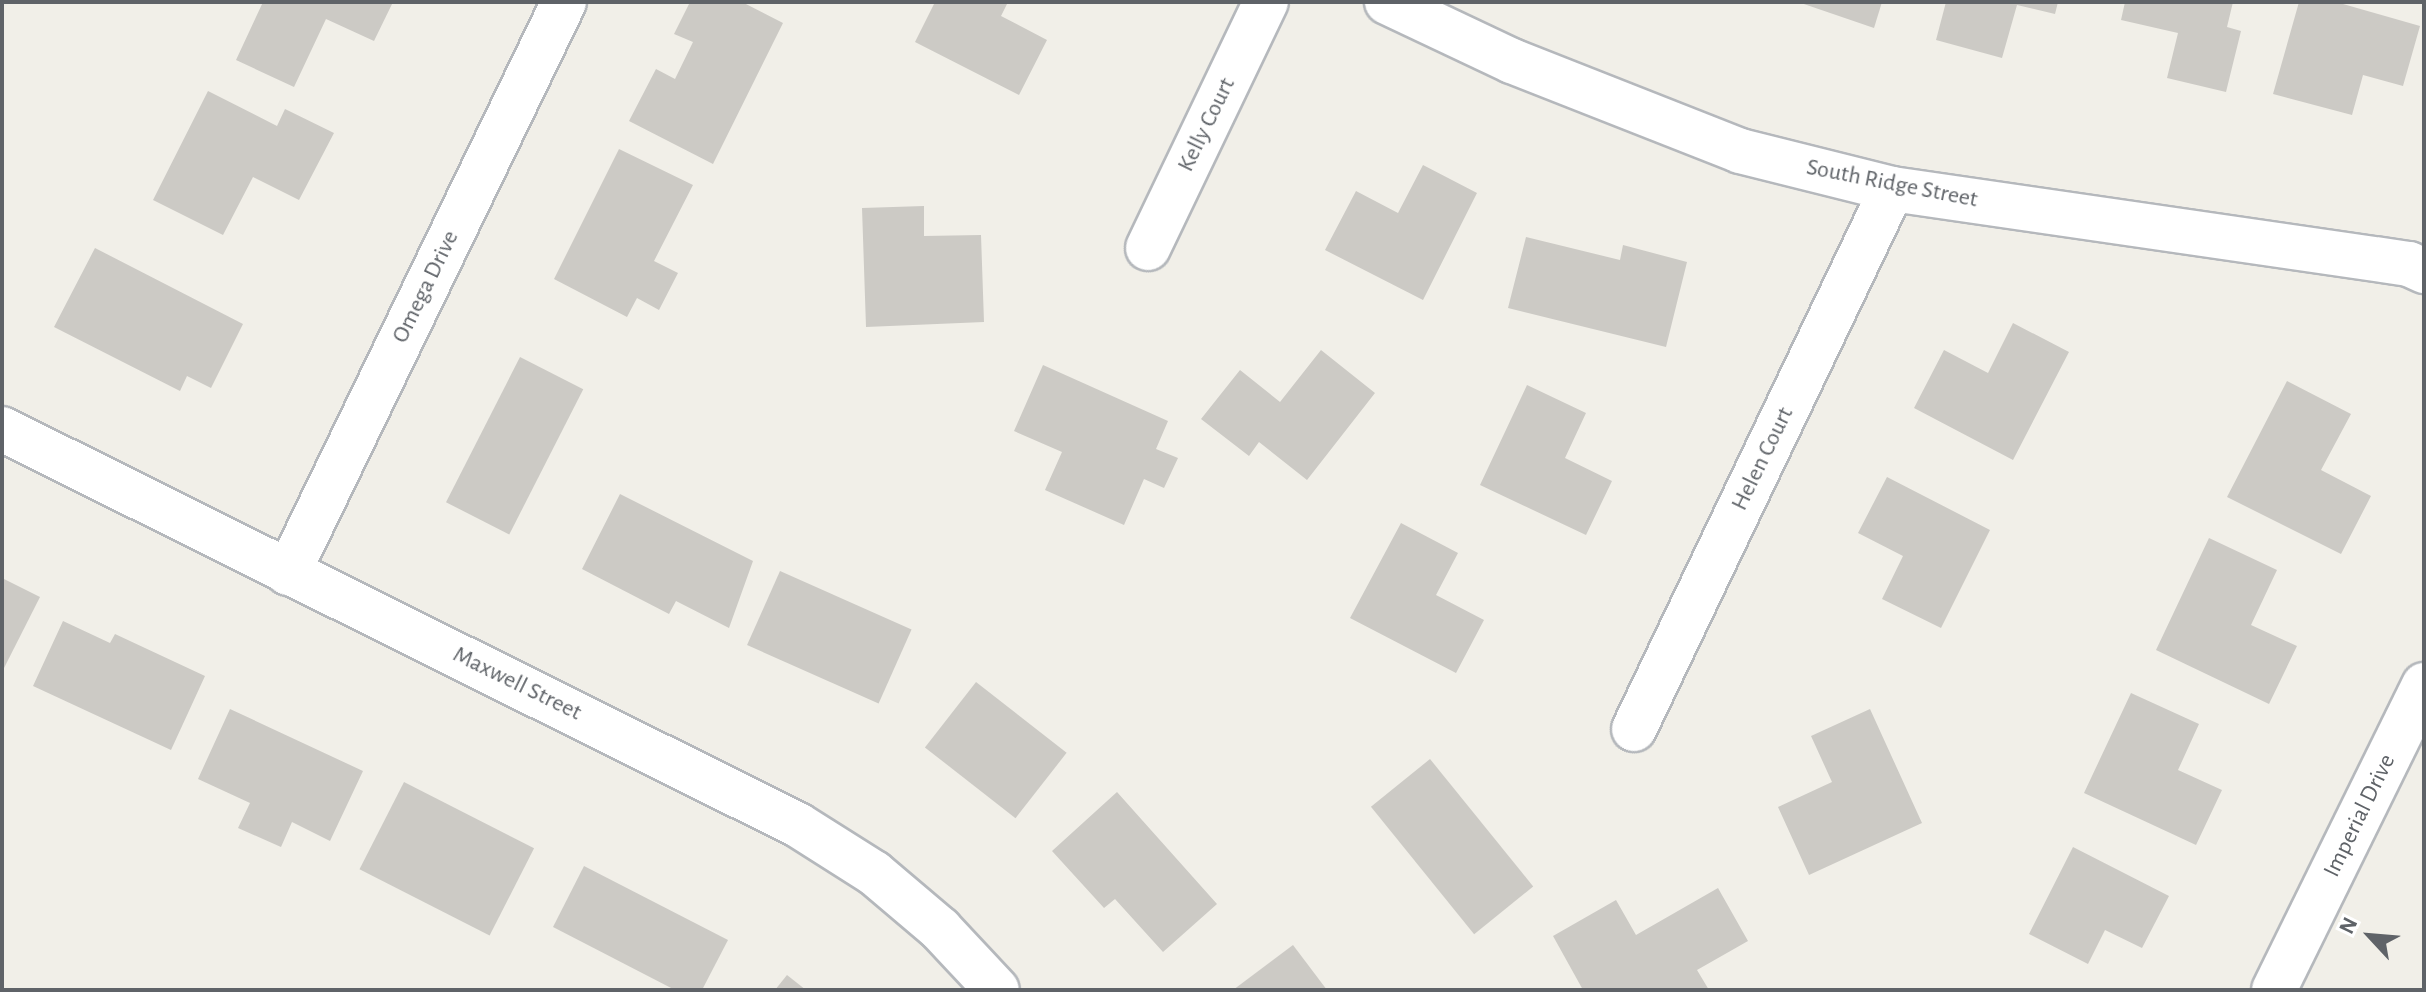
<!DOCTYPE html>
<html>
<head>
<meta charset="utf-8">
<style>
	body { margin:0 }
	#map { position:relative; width:2426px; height:992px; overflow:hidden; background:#f1efe8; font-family:"Alegreya Sans",sans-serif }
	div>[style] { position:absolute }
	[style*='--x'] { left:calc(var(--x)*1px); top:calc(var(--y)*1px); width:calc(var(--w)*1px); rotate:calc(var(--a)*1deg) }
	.building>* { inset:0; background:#cccac5; transform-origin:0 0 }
	.roads { filter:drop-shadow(2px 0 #b5b8bc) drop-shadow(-2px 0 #b5b8bc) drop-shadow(0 2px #b5b8bc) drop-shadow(0 -2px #b5b8bc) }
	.street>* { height:44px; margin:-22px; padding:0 22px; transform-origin:22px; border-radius:22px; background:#fff }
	span { translate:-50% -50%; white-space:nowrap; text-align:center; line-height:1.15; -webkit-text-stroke:7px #fff; paint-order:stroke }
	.street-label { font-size:24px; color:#5f6368 }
	.frame { position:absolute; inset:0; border:4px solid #5f6368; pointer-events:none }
	.north { position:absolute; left:2330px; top:896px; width:80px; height:80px; -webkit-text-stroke:6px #fff; paint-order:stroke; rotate:296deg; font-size:22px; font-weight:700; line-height:32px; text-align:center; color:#5f6368 }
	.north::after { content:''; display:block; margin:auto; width:28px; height:36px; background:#5f6368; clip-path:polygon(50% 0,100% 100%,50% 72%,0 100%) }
</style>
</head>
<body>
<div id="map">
	<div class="building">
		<i style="clip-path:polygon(263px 2px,393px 2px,374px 41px,326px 19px,294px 87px,236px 60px)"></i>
		<i style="clip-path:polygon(690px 2px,742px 2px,783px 23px,713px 164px,629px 121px,656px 69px,675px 79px,693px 42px,674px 34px)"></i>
		<i style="clip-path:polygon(935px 2px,1008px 2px,1001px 16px,1047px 40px,1019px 95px,915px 42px)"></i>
		<i style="clip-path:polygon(1798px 2px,1882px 2px,1874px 28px)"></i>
		<i style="clip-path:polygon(1946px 2px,2058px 2px,2055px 14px,2017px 5px,2002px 58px,1936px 40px)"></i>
		<i style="clip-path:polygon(2125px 2px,2233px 2px,2227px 27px,2241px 31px,2226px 92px,2167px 78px,2178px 33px,2121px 20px)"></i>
		<i style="clip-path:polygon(2299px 2px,2336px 2px,2420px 26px,2403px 86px,2363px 75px,2352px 115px,2273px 94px)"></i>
		<i style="clip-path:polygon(208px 91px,277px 126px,285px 109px,334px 133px,299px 200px,253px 177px,223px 235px,153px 200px)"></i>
		<i style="clip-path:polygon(619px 149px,693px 185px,654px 261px,678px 273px,659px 310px,637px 298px,627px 317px,554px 279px)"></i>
		<i style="clip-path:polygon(1423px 165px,1477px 193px,1423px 300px,1325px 250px,1356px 191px,1398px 213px)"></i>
		<i style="clip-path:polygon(924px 206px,924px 236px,981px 235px,984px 322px,866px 327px,862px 208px)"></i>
		<i style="clip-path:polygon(1526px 237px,1620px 260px,1623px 245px,1687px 262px,1666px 347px,1508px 308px)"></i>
		<i style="clip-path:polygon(95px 248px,243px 324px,211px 388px,187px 376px,180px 391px,54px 327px)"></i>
		<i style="clip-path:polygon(2013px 323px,2069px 352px,2013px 460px,1914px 408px,1944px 350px,1988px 373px)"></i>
		<i style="clip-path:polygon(1321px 350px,1375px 393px,1307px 480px,1259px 442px,1249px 456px,1201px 419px,1240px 370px,1280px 402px)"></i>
		<i style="left:520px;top:357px;width:71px;height:163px;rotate:27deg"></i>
		<i style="clip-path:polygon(1043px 365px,1168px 421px,1156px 449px,1178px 458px,1164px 488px,1144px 479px,1124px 525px,1045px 490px,1062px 452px,1014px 431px)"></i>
		<i style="clip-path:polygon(2287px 381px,2351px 414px,2321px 470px,2371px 496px,2341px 554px,2227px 497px)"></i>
		<i style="clip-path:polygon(1527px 385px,1586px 413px,1565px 458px,1612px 481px,1586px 535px,1480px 485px)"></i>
		<i style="clip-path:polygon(1887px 477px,1990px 530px,1941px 628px,1882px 599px,1903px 556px,1858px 533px)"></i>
		<i style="clip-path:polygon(620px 494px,753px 561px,729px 628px,676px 601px,669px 614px,582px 569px)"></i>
		<i style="clip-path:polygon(1401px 523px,1458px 553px,1436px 595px,1484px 620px,1456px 673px,1350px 618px)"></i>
		<i style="clip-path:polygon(2209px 538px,2277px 570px,2251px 625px,2297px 646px,2269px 704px,2156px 650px)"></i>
		<i style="left:780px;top:571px;width:144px;height:81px;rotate:24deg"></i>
		<i style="clip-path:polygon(2px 578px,40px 597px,2px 672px)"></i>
		<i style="clip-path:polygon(63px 621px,110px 643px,115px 634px,205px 676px,171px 750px,33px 686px)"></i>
		<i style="left:976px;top:682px;width:115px;height:83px;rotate:38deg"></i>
		<i style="clip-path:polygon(2131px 693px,2199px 724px,2178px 770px,2222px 790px,2196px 845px,2084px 793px)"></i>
		<i style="clip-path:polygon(230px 709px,363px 771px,330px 841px,292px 822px,281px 847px,238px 828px,250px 803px,198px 779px)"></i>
		<i style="clip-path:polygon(1870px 709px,1922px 823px,1809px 875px,1778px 807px,1832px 782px,1811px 736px)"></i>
		<i style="left:1430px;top:759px;width:164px;height:76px;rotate:51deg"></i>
		<i style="left:404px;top:782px;width:146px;height:98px;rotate:27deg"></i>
		<i style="clip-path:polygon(1117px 792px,1217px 904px,1163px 952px,1115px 899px,1104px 908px,1052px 851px)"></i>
		<i style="clip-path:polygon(2073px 847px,2169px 896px,2142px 948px,2105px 930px,2088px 964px,2029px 934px)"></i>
		<i style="clip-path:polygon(584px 866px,728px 940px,702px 990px,675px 990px,553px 927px)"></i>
		<i style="clip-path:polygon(1718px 888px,1748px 941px,1697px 970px,1709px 990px,1583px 990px,1553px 936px,1616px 900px,1636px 935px)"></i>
		<i style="clip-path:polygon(1293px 945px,1327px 990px,1233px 990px)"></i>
		<i style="clip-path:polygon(787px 975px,806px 990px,775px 990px)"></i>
	</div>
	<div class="roads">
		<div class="street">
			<i style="--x:1387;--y:2;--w:138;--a:25.3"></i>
			<i style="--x:1512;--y:61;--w:245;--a:21.5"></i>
			<i style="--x:1740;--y:151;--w:157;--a:14"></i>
			<i style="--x:1892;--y:189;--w:522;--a:8.25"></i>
			<i style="--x:2409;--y:264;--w:17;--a:25"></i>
			<i style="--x:1148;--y:248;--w:273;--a:-64.4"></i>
			<i style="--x:2;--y:429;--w:889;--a:26.45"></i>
			<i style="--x:798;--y:825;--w:90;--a:32.3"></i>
			<i style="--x:874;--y:873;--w:87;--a:40.3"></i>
			<i style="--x:940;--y:929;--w:83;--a:46.9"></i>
			<i style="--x:288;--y:573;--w:634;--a:-64.2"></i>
			<i style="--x:1634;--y:729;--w:598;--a:-64.46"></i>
			<i style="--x:2274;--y:990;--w:340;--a:-63.8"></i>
		</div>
	</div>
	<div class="street-label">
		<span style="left:1207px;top:125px;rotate:-64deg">Kelly Court</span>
		<span style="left:1892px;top:184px;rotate:11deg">South Ridge Street</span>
		<span style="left:426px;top:287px;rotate:-64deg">Omega Drive</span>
		<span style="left:1763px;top:459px;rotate:-64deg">Helen Court</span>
		<span style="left:517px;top:684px;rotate:26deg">Maxwell Street</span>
		<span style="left:2360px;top:816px;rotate:-64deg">Imperial Drive</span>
	</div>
	<div class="frame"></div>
	<div class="north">N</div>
</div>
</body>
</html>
